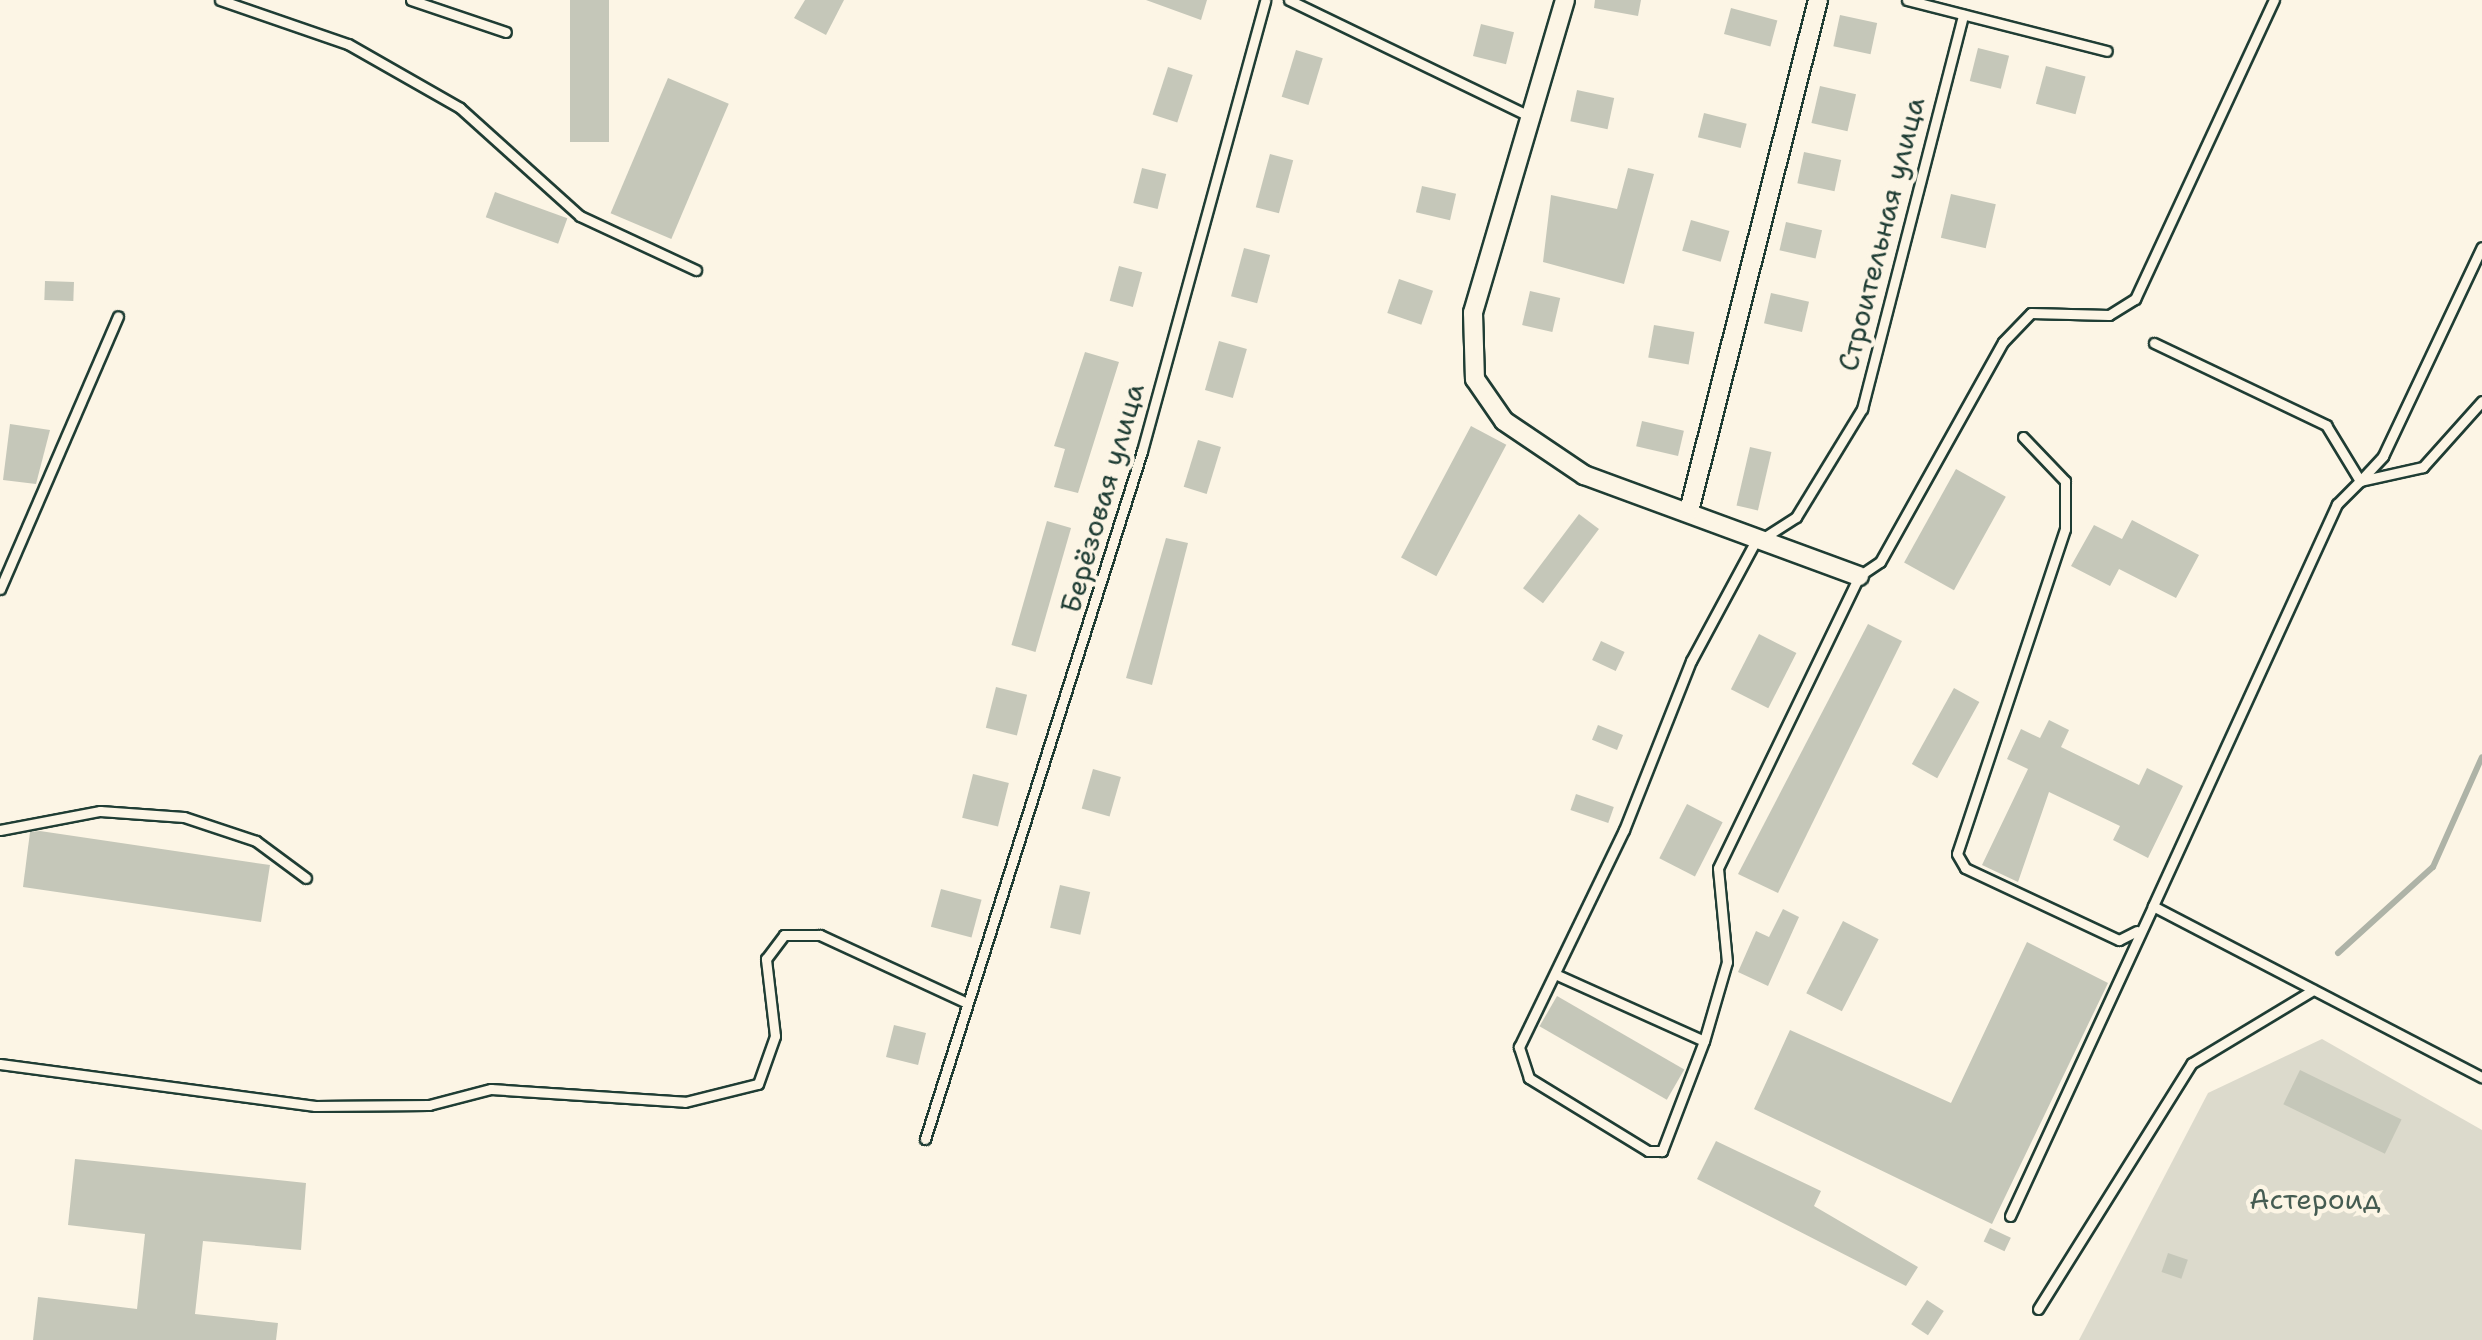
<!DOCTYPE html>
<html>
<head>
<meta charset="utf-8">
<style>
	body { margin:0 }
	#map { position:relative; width:2482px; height:1340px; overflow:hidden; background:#fcf5e5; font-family:"Shantell Sans",sans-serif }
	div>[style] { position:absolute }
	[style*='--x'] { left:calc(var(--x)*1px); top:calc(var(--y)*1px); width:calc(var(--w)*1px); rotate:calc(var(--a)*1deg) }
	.green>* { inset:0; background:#dcdacc }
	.stream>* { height:6px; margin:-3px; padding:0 3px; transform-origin:3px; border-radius:3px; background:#aeb3a7 }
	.building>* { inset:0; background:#c5c7b9; transform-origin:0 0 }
	.roads { filter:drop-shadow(2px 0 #1f3d34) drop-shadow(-2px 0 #1f3d34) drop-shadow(0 2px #1f3d34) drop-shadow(0 -2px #1f3d34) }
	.lane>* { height:9px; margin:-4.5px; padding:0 4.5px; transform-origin:4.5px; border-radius:4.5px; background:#fcf5e5 }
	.street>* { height:18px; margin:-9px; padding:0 9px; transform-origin:9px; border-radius:9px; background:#fcf5e5 }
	span { translate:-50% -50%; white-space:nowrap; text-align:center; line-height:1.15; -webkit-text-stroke:9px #fcf5e5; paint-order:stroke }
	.street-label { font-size:28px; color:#1f3d34 }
	.park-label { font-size:28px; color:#455c52 }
</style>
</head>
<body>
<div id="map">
	<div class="green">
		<i style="clip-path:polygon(2322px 1039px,2482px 1130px,2482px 1340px,2079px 1340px,2208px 1093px)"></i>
	</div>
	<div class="stream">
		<i style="--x:2338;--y:953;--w:128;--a:-42.2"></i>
		<i style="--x:2433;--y:867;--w:120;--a:-66"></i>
	</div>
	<div class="building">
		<i style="left:570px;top:0;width:39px;height:142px"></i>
		<i style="clip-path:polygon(805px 0,844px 0,826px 35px,794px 18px)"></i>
		<i style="clip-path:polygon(1146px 0,1207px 0,1201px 20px)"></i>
		<i style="clip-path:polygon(1595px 0,1641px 0,1638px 16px,1594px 8px)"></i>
		<i style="left:1731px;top:8px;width:48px;height:27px;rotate:15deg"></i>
		<i style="left:1840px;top:15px;width:38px;height:32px;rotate:12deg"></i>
		<i style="left:1481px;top:24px;width:34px;height:33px;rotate:14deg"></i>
		<i style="left:1978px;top:48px;width:32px;height:34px;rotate:14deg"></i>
		<i style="left:1296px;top:50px;width:28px;height:49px;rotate:17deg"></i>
		<i style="left:2046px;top:66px;width:41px;height:39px;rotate:15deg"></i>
		<i style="left:1168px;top:67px;width:26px;height:50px;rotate:18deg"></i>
		<i style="left:668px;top:78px;width:66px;height:147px;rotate:23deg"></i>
		<i style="left:1820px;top:86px;width:37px;height:38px;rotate:13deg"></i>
		<i style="left:1577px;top:90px;width:38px;height:32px;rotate:12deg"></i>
		<i style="left:1704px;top:113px;width:44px;height:25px;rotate:14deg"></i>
		<i style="left:1804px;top:152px;width:38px;height:32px;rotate:12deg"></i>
		<i style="left:1270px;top:154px;width:24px;height:55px;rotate:15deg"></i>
		<i style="left:1142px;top:168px;width:25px;height:36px;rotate:14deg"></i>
		<i style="clip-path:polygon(1628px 168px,1654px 174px,1624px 284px,1543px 262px,1551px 195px,1617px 209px)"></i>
		<i style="left:1422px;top:186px;width:35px;height:27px;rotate:13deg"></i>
		<i style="left:495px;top:192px;width:77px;height:27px;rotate:20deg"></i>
		<i style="left:1951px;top:194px;width:46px;height:45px;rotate:13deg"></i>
		<i style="left:1691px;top:220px;width:40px;height:32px;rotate:16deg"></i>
		<i style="left:1786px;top:222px;width:37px;height:29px;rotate:13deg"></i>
		<i style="left:1244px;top:248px;width:27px;height:50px;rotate:15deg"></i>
		<i style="left:1119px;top:266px;width:24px;height:36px;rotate:15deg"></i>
		<i style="left:1399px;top:279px;width:36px;height:36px;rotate:19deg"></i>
		<i style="left:45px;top:281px;width:29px;height:19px;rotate:2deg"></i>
		<i style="left:1530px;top:291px;width:31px;height:35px;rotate:13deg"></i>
		<i style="left:1771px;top:293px;width:39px;height:31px;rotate:13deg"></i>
		<i style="left:1654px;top:325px;width:41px;height:33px;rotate:10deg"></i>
		<i style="left:1219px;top:341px;width:29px;height:51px;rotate:16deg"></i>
		<i style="clip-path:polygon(1085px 352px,1119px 362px,1078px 493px,1054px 487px,1065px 449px,1054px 446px)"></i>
		<i style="left:1642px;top:421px;width:43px;height:26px;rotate:13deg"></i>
		<i style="clip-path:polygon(10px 424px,50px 430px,36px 484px,3px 480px)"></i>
		<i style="left:1471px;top:426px;width:40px;height:149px;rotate:28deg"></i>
		<i style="left:1198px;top:440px;width:24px;height:49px;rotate:17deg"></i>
		<i style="left:1750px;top:447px;width:22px;height:60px;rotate:13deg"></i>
		<i style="left:1956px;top:469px;width:57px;height:107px;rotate:29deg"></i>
		<i style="left:1579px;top:514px;width:25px;height:93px;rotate:37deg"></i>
		<i style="clip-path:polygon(2132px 520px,2199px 555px,2176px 598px,2119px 569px,2110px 586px,2071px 566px,2094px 525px,2122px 539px)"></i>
		<i style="left:1047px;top:521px;width:25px;height:129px;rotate:16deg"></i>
		<i style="clip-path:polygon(1166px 538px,1188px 543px,1152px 685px,1126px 678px)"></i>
		<i style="clip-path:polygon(1868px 624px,1902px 641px,1778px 893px,1738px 874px)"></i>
		<i style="left:1759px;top:634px;width:42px;height:62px;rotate:27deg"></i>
		<i style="left:1601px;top:641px;width:26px;height:21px;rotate:25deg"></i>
		<i style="left:996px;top:687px;width:32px;height:42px;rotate:14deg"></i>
		<i style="left:1954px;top:688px;width:29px;height:87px;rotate:29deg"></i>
		<i style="clip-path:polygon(2049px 720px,2069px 730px,2061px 747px,2139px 785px,2147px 768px,2183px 786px,2148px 858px,2113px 840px,2120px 826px,2049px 792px,2018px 882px,1982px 865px,2028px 769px,2007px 759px,2021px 729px,2040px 738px)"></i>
		<i style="left:1598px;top:725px;width:27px;height:16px;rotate:22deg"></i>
		<i style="left:1093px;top:769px;width:29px;height:41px;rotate:16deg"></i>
		<i style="left:973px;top:774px;width:37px;height:45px;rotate:14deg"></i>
		<i style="left:1576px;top:794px;width:40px;height:17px;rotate:19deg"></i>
		<i style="left:1687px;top:804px;width:40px;height:61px;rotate:27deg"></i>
		<i style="clip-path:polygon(40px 831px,270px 865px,261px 922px,23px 887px,30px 832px)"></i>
		<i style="left:1060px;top:885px;width:31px;height:44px;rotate:13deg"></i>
		<i style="left:941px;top:889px;width:42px;height:39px;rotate:15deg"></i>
		<i style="clip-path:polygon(1783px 909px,1799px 917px,1768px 986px,1738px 972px,1756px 931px,1769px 937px)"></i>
		<i style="left:1843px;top:921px;width:40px;height:81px;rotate:27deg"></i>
		<i style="clip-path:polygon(2027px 942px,2108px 983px,1992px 1224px,1754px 1109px,1790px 1030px,1951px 1103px)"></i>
		<i style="left:1557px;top:996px;width:147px;height:35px;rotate:30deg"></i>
		<i style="left:894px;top:1025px;width:33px;height:33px;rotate:14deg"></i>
		<i style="left:2300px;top:1070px;width:113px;height:38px;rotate:26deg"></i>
		<i style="clip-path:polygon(1716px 1141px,1821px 1191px,1814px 1206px,1918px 1267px,1906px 1286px,1697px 1179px)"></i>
		<i style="clip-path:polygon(75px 1159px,306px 1183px,301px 1250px,203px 1241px,195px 1314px,278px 1323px,276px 1340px,33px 1340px,38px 1297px,137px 1309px,145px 1234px,68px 1225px)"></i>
		<i style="left:1990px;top:1228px;width:23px;height:15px;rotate:25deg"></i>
		<i style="left:2168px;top:1253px;width:21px;height:20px;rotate:19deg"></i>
		<i style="left:1927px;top:1300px;width:20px;height:29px;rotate:33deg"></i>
	</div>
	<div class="roads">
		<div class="lane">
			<i style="--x:220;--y:0;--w:135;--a:19"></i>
			<i style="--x:348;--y:44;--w:129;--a:29.7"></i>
			<i style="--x:460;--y:108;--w:161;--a:42"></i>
			<i style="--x:580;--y:216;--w:128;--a:25"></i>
			<i style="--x:411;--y:0;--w:100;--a:18.6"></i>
			<i style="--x:1289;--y:0;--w:271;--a:25.8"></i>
			<i style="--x:1907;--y:0;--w:206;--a:14.3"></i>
			<i style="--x:2154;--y:343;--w:191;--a:25.5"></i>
			<i style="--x:2326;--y:425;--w:66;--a:58.7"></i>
			<i style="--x:2360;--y:481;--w:34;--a:-47"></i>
			<i style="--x:2383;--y:456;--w:231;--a:-64.7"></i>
			<i style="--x:2482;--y:401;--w:89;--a:131.8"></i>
			<i style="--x:2423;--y:467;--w:65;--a:167.5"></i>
			<i style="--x:2360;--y:481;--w:33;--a:135"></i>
			<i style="--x:2337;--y:504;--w:442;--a:114.6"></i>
			<i style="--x:2153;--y:906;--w:371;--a:27.5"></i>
			<i style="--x:2023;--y:437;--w:61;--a:46.3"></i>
			<i style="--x:2065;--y:481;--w:48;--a:90"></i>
			<i style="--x:2065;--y:529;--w:342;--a:108.4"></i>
			<i style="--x:1957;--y:854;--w:16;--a:60"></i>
			<i style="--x:1965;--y:868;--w:170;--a:25.1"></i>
			<i style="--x:2119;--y:940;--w:20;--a:-27"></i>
			<i style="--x:0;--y:589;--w:297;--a:-66.6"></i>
			<i style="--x:0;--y:830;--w:102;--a:-10.8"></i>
			<i style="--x:100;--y:811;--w:84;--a:4.1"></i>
			<i style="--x:184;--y:817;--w:76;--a:18.4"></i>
			<i style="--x:256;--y:841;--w:62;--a:36.5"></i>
			<i style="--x:1555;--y:974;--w:163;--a:24.2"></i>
			<i style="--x:1704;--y:1041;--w:118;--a:110.9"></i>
			<i style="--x:1662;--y:1151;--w:14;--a:180"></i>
			<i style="--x:1648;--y:1151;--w:140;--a:-148.5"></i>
			<i style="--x:1529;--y:1078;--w:33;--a:-108"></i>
			<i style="--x:1519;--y:1047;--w:241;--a:-64.2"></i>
			<i style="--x:1624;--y:830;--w:182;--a:-68.4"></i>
			<i style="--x:1691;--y:661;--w:133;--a:-61.7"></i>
			<i style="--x:1754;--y:544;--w:50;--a:-32.7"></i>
			<i style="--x:1796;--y:517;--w:127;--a:-58.6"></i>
			<i style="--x:1862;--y:409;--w:407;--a:-75.6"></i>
			<i style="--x:1704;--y:1041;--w:82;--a:-73.8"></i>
			<i style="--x:1727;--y:962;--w:94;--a:-95.5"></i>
			<i style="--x:1718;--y:868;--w:324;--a:-64.2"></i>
			<i style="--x:1859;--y:576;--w:25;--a:-34"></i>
			<i style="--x:1880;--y:562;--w:252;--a:-60.8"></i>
			<i style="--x:2003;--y:342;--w:40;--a:-46"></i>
			<i style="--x:2031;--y:313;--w:78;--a:1.5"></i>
			<i style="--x:2109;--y:315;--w:31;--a:-32"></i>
			<i style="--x:2135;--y:299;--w:330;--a:-65.1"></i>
			<i style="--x:0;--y:1064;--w:318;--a:7.6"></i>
			<i style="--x:315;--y:1106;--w:114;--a:-0.5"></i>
			<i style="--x:429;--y:1105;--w:64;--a:-14.5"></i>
			<i style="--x:491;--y:1089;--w:194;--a:3.8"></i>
			<i style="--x:685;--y:1102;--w:75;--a:-13.9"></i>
			<i style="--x:758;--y:1084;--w:51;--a:-70.5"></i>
			<i style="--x:775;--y:1036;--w:78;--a:-96.7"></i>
			<i style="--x:766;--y:959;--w:30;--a:-53"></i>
			<i style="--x:784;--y:935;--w:36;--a:0"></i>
			<i style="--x:820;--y:935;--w:162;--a:24.8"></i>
			<i style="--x:925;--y:1139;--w:721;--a:-72.49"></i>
			<i style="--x:1142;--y:451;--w:467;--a:-74.7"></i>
			<i style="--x:2010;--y:1216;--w:341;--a:-65.2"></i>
			<i style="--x:2038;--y:1309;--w:290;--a:-58"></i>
			<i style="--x:2192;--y:1063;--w:141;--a:-31.1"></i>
		</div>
		<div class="street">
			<i style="--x:1565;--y:0;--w:326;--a:106.4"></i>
			<i style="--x:1473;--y:313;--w:66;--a:88.3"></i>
			<i style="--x:1475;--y:379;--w:51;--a:55.4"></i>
			<i style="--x:1504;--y:421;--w:97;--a:34"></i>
			<i style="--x:1584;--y:475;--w:293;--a:20.2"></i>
			<i style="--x:1689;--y:511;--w:527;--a:-75.83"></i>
		</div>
	</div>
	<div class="street-label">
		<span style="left:1881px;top:234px;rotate:-76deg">Строительная улица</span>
		<span style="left:1102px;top:498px;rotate:-74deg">Берёзовая улица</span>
	</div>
	<div class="park-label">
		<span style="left:2315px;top:1199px">Астероид</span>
	</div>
</div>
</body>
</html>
